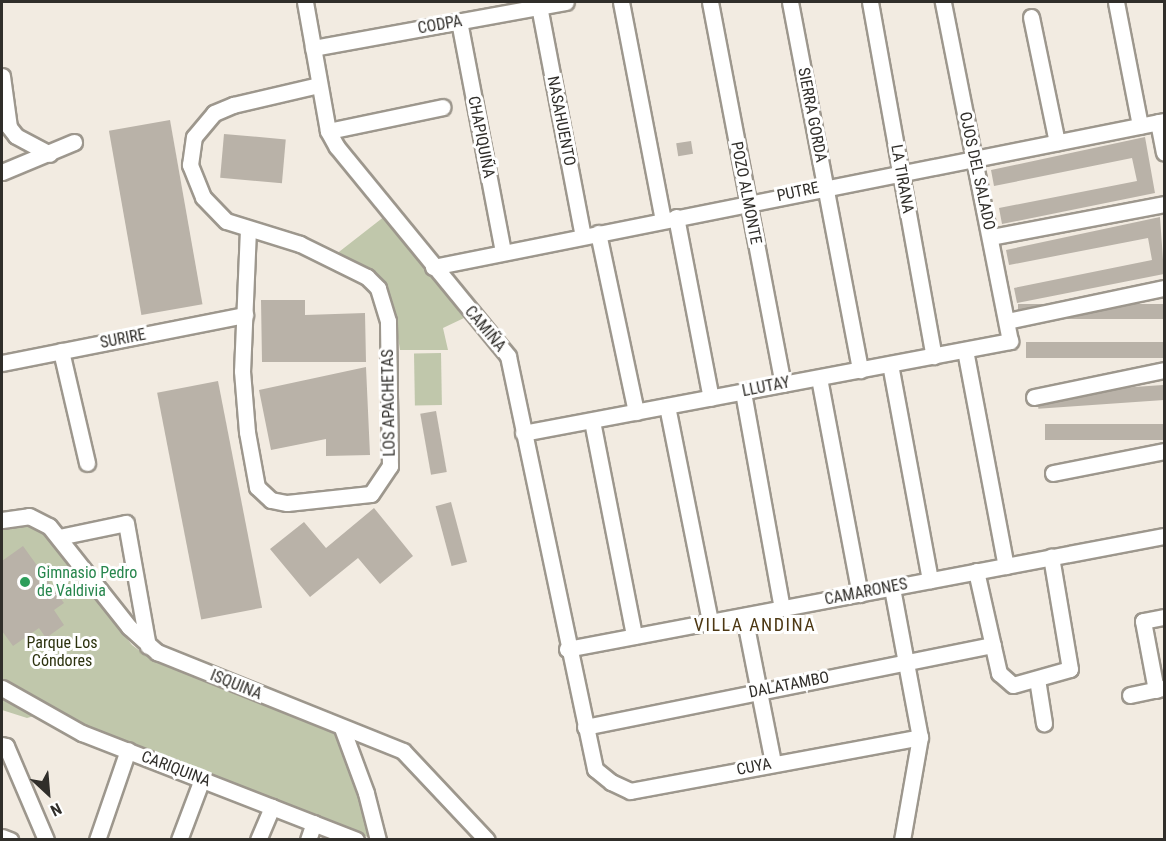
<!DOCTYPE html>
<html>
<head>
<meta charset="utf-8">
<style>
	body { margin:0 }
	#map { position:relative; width:1166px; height:841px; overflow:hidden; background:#f2ebe1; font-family:"Roboto Condensed",sans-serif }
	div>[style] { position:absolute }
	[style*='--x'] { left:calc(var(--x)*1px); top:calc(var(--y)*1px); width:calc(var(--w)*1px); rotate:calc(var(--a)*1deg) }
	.green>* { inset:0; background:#c0c7ab; transform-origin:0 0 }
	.building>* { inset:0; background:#b9b2a8; transform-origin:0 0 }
	.roads { filter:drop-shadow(2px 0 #9d978d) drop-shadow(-2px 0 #9d978d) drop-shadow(0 2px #9d978d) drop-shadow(0 -2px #9d978d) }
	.minor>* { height:15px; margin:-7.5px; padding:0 7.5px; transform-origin:7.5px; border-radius:7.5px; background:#fff }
	.dots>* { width:16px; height:16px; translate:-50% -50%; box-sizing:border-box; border:3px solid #fff; border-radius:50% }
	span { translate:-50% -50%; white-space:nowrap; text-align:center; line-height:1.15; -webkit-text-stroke:6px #fff; paint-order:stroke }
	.street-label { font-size:16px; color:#302e2a }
	.leisure-label { font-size:16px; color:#27864d }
	.left { translate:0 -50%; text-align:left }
	.park-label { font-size:16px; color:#2c320e }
	.neighbourhood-label { font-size:18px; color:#4d3813; letter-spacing:1.5px }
	.frame { position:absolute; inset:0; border:3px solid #302e2a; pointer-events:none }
	.north { position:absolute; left:18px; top:763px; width:60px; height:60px; -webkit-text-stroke:4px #fff; paint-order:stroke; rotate:154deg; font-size:16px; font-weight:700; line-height:24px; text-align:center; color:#302e2a }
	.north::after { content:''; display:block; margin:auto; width:21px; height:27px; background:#302e2a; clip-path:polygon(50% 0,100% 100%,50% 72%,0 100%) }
</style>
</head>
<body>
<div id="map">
	<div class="green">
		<i style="clip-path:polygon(385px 216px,464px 318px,443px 328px,448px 350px,400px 350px,392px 300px,381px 283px,335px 255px)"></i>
		<i style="left:441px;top:353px;width:52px;height:27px;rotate:89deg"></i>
		<i style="clip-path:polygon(29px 524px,45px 532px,132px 645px,144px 654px,336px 734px,349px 762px,374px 839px,301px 815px,52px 711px,27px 718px,2px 710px,2px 528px)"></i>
	</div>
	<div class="building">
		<i style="left:170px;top:120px;width:187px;height:62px;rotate:80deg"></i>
		<i style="left:224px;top:134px;width:62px;height:44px;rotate:5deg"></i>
		<i style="clip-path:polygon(1145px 137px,1155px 193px,1002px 224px,999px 208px,1137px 181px,1132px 158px,994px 186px,991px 170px)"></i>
		<i style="left:691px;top:141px;width:13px;height:15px;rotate:81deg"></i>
		<i style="clip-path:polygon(1160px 217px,1164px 274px,1017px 303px,1014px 288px,1152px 260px,1148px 238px,1009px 265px,1006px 250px)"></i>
		<i style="clip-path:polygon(261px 300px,305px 300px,305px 315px,365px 313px,366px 362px,262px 362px)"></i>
		<i style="left:1164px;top:304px;width:15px;height:146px;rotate:90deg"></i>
		<i style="left:1164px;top:342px;width:16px;height:138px;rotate:90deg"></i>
		<i style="clip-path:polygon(366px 367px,370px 455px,326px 456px,326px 439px,271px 450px,259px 390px)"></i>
		<i style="left:218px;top:381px;width:231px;height:62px;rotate:79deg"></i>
		<i style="left:1163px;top:385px;width:15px;height:126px;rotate:86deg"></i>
		<i style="left:436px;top:411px;width:62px;height:16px;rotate:80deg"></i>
		<i style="left:1164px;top:424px;width:16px;height:119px;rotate:90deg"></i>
		<i style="left:451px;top:502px;width:62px;height:16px;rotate:75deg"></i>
		<i style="clip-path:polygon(374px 508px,413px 556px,380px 584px,358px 558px,310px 597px,270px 549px,304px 522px,326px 548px)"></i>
		<i style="clip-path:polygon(23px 546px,64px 603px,54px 610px,64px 625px,46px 638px,39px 628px,13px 646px,2px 631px,2px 561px)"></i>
	</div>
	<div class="roads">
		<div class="minor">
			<i style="--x:305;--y:2;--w:131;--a:79.9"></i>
			<i style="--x:328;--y:131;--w:18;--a:61"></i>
			<i style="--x:337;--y:147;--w:270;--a:50.7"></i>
			<i style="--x:508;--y:356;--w:422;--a:78.1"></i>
			<i style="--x:595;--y:769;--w:21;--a:39"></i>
			<i style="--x:611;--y:782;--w:21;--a:25"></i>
			<i style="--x:630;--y:791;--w:295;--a:-10.5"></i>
			<i style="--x:621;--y:2;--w:222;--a:79.1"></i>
			<i style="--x:710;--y:2;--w:389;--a:79.2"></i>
			<i style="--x:790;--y:2;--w:375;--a:79.2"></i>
			<i style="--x:870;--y:2;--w:360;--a:79.8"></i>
			<i style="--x:1116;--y:2;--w:126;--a:79"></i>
			<i style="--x:539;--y:6;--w:234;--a:79.2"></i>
			<i style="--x:1031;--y:17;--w:128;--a:78.3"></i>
			<i style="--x:459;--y:21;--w:235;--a:79.2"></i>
			<i style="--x:313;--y:48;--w:257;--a:-10.3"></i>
			<i style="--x:2;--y:76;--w:51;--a:82.2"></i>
			<i style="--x:9;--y:127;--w:11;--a:52"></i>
			<i style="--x:16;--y:136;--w:38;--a:28"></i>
			<i style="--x:1158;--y:122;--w:31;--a:79"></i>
			<i style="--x:328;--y:131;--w:117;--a:-11.8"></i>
			<i style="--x:2;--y:172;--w:78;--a:-22.6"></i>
			<i style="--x:676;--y:217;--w:184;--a:79.1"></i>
			<i style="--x:248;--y:229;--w:142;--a:92.4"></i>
			<i style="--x:242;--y:371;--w:61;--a:85.3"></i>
			<i style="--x:247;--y:432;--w:56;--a:79.7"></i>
			<i style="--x:257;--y:487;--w:19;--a:43"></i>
			<i style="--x:271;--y:500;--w:16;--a:11"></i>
			<i style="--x:287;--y:503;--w:84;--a:-6.1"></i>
			<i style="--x:371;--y:494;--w:34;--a:-56"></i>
			<i style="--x:390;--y:466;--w:145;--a:-90.8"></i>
			<i style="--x:388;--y:321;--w:34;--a:-107"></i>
			<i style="--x:378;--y:288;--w:16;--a:-135"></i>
			<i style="--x:367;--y:277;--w:75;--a:-153.8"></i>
			<i style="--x:300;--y:244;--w:77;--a:-162.7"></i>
			<i style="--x:226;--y:221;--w:33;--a:-134"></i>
			<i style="--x:203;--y:197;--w:35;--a:-112"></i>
			<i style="--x:190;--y:165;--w:28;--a:-82"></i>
			<i style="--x:194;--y:137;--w:31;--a:-50"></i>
			<i style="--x:214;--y:113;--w:21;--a:-23"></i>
			<i style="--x:233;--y:105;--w:88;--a:-13.1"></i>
			<i style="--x:598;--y:233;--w:183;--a:78"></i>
			<i style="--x:991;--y:237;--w:176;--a:-10.8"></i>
			<i style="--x:433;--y:267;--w:745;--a:-11.29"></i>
			<i style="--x:1007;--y:321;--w:160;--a:-11.9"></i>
			<i style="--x:965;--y:350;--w:220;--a:79.3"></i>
			<i style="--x:61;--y:351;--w:115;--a:76.9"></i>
			<i style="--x:2;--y:363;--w:248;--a:-11.2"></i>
			<i style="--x:890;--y:364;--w:220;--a:79.5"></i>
			<i style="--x:819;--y:378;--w:220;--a:79.3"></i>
			<i style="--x:743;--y:392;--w:219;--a:79.8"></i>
			<i style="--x:1034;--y:397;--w:133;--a:-11.7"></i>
			<i style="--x:667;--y:406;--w:220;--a:78.7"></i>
			<i style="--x:592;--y:421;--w:219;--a:78.9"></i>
			<i style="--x:523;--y:433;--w:496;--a:-10.7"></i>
			<i style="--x:1010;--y:341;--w:346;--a:-101.2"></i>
			<i style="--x:1053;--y:473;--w:113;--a:-11.2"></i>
			<i style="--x:2;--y:520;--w:27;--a:-8"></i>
			<i style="--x:29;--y:516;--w:22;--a:27"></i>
			<i style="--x:49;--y:526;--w:129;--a:51.6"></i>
			<i style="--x:129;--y:627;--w:38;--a:42"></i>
			<i style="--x:157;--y:652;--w:265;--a:21.9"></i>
			<i style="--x:403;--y:751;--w:122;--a:46.7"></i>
			<i style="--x:59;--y:537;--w:68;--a:-11.8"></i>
			<i style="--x:126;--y:523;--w:125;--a:79.9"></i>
			<i style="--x:976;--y:571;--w:105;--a:77.3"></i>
			<i style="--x:999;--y:673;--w:18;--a:41"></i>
			<i style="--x:1013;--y:685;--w:59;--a:-15.7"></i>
			<i style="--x:1070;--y:669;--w:114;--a:-99.6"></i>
			<i style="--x:892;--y:588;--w:152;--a:79.4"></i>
			<i style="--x:920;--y:737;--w:105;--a:99.9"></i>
			<i style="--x:744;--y:616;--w:150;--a:78.8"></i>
			<i style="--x:567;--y:649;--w:608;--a:-10.72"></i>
			<i style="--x:1037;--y:679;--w:45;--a:81"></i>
			<i style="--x:2;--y:688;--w:92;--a:29.4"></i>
			<i style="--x:82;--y:733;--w:294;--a:21.3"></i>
			<i style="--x:1156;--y:690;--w:70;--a:-100.7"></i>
			<i style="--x:1143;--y:621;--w:21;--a:-11"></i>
			<i style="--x:1130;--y:695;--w:35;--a:-12"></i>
			<i style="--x:585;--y:727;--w:416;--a:-11.4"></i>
			<i style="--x:342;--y:728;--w:69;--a:69.7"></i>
			<i style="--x:366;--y:793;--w:49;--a:75.7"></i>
			<i style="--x:2;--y:745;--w:4;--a:14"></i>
			<i style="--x:6;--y:746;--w:102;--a:66.9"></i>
			<i style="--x:2;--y:837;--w:9;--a:21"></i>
			<i style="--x:97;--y:840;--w:95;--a:-71"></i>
			<i style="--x:179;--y:840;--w:65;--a:-69.3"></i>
			<i style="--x:258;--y:840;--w:36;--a:-67"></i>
			<i style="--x:308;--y:840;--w:18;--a:-71"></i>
		</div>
	</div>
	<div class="dots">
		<i style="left:25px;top:582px;background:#2e9e5b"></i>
	</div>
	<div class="street-label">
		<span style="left:440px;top:25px;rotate:-10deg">CODPA</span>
		<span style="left:812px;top:115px;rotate:79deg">SIERRA GORDA</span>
		<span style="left:561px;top:121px;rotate:79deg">NASAHUENTO</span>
		<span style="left:481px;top:137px;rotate:79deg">CHAPIQUIÑA</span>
		<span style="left:977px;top:171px;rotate:78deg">OJOS DEL SALADO</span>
		<span style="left:902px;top:179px;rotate:80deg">LA TIRANA</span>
		<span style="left:798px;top:192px;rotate:-12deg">PUTRE</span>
		<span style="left:746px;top:193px;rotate:79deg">POZO ALMONTE</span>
		<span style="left:485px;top:329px;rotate:50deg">CAMIÑA</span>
		<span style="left:123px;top:339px;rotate:-11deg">SURIRE</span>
		<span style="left:766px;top:387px;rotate:-11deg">LLUTAY</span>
		<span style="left:389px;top:403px;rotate:-91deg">LOS APACHETAS</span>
		<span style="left:866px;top:592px;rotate:-11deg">CAMARONES</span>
		<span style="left:236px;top:685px;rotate:22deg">ISQUINA</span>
		<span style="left:789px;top:685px;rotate:-11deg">DALATAMBO</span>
		<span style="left:754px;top:767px;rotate:-11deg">CUYA</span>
		<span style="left:176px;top:769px;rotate:21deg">CARIQUINA</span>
	</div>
	<div class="leisure-label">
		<span class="left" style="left:37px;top:582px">Gimnasio Pedro<br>de Valdivia</span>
	</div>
	<div class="park-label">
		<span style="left:62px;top:652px">Parque Los<br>Cóndores</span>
	</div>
	<div class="neighbourhood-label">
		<span style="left:755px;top:625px">VILLA ANDINA</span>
	</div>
	<div class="frame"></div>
	<div class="north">N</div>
</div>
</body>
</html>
